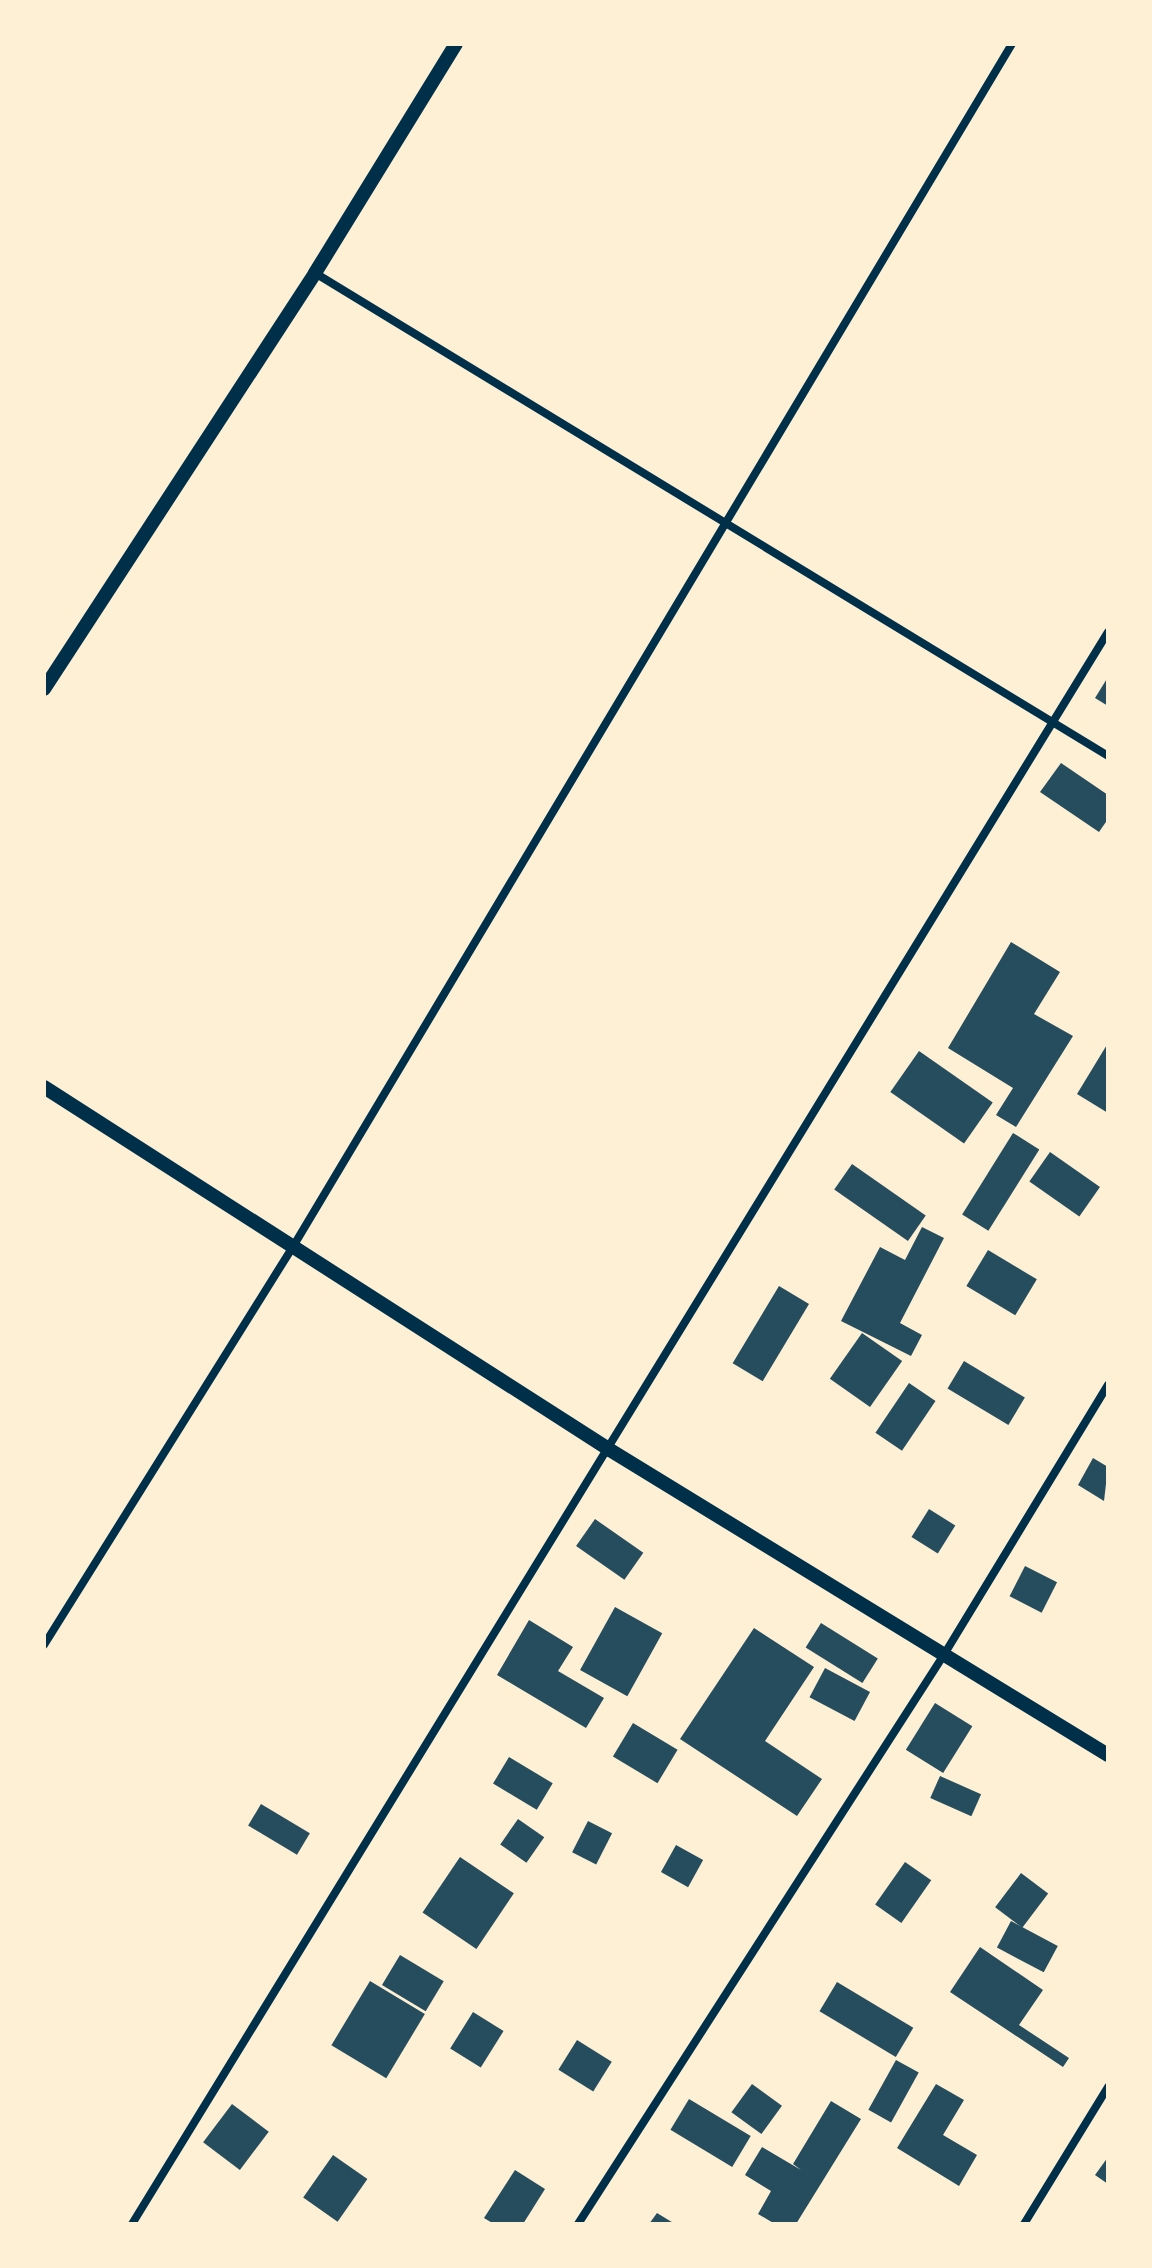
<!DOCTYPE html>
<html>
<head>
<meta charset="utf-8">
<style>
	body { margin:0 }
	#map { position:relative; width:1152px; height:2268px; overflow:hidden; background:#fdf0d5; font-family:Bitter,serif }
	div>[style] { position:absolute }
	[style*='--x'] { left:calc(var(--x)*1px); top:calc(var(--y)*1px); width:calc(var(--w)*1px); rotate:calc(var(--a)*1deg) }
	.building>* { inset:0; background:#264d5e; transform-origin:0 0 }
	.minor>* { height:8px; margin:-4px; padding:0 4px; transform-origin:4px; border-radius:4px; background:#003049 }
	.tertiary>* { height:14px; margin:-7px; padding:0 7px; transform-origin:7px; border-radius:7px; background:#003049 }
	span { translate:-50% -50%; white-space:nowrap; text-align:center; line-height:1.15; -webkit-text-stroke:8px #fdf0d5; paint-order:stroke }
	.frame { position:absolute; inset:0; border:46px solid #fdf0d5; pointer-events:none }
</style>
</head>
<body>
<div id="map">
	<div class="building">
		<i style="clip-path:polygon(1108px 677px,1108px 706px,1095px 698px)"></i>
		<i style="clip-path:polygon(1061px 763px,1108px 795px,1108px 819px,1099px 832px,1040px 792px)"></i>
		<i style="clip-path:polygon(1011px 942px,1060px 972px,1034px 1014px,1073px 1036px,1016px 1127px,996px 1115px,1013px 1088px,948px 1048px)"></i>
		<i style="clip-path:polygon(1108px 1043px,1108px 1113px,1077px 1094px)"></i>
		<i style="left:919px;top:1051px;width:90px;height:50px;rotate:35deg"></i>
		<i style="left:1013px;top:1133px;width:31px;height:96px;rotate:32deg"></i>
		<i style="left:1050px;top:1152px;width:61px;height:36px;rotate:35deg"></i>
		<i style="left:852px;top:1164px;width:90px;height:31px;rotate:35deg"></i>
		<i style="clip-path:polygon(922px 1227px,944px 1238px,900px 1323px,922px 1335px,911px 1356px,841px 1321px,880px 1247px,905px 1260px)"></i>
		<i style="left:988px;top:1250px;width:57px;height:42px;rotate:31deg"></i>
		<i style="left:779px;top:1286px;width:35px;height:90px;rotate:31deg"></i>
		<i style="left:862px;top:1333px;width:49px;height:56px;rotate:35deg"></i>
		<i style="left:964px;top:1361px;width:71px;height:32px;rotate:31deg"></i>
		<i style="left:909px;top:1383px;width:32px;height:60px;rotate:34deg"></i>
		<i style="clip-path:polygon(1093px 1458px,1108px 1467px,1104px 1501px,1078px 1485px)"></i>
		<i style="left:929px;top:1509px;width:31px;height:33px;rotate:32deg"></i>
		<i style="left:595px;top:1519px;width:59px;height:33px;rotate:35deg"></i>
		<i style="left:1025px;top:1566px;width:36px;height:34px;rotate:27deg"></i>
		<i style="left:615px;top:1607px;width:54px;height:72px;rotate:29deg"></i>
		<i style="clip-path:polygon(529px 1620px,573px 1647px,558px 1671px,604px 1698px,586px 1728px,497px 1675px)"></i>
		<i style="left:821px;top:1623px;width:67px;height:29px;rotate:32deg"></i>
		<i style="clip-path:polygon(754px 1628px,814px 1667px,765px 1741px,822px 1779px,797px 1816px,680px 1739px)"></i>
		<i style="left:825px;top:1668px;width:51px;height:33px;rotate:28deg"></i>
		<i style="left:935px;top:1703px;width:44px;height:55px;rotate:32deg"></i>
		<i style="left:633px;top:1723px;width:52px;height:39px;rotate:31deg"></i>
		<i style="left:509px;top:1757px;width:51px;height:31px;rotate:31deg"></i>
		<i style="left:940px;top:1776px;width:45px;height:24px;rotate:24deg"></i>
		<i style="left:261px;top:1804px;width:57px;height:25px;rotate:31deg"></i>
		<i style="left:518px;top:1819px;width:32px;height:31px;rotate:35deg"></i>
		<i style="left:588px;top:1821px;width:27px;height:35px;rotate:27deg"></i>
		<i style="left:676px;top:1845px;width:31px;height:31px;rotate:29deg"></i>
		<i style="left:460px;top:1857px;width:65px;height:67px;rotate:34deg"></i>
		<i style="left:905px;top:1862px;width:32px;height:52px;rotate:35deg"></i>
		<i style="left:1021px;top:1873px;width:34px;height:43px;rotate:37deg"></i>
		<i style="left:1011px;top:1921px;width:53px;height:30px;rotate:28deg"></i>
		<i style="clip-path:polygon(980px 1947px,1043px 1990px,1019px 2025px,1069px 2058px,1063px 2067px,950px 1992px)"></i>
		<i style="left:400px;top:1955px;width:51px;height:35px;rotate:31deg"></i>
		<i style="left:370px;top:1981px;width:64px;height:75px;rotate:31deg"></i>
		<i style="left:837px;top:1982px;width:89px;height:34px;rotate:31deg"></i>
		<i style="left:473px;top:2012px;width:36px;height:43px;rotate:32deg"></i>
		<i style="left:577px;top:2040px;width:41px;height:35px;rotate:32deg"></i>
		<i style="left:896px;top:2060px;width:26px;height:57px;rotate:29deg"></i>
		<i style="left:752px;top:2084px;width:37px;height:35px;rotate:36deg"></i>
		<i style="clip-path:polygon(936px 2084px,964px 2100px,943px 2135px,977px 2155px,959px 2186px,897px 2148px)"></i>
		<i style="left:689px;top:2099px;width:72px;height:36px;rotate:31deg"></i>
		<i style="clip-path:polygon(831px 2101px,861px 2119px,796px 2224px,775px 2224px,758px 2214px,771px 2191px,745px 2175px,762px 2147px,801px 2170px,793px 2164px)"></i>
		<i style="left:232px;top:2104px;width:46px;height:48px;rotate:37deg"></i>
		<i style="left:333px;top:2155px;width:42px;height:52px;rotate:35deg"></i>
		<i style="clip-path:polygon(1108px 2157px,1108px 2184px,1095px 2175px)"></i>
		<i style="clip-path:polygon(515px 2170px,545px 2189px,523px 2224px,494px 2224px,484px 2218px)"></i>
		<i style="clip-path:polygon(657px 2213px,675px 2224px,649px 2224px)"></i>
	</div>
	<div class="minor">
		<i style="--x:315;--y:273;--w:929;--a:31.34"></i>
		<i style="--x:44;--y:1645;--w:466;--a:-58"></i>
		<i style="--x:291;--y:1250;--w:1405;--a:-59.13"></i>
		<i style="--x:132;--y:2224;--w:1867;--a:-58.49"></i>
		<i style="--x:578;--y:2224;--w:679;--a:-57.27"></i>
		<i style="--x:945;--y:1653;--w:314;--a:-58.7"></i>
		<i style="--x:1024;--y:2224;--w:161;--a:-58.5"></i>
	</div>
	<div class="tertiary">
		<i style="--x:44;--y:689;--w:496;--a:-56.9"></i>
		<i style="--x:315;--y:273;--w:269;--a:-58.4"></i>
		<i style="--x:44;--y:1087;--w:672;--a:32.67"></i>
		<i style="--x:610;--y:1450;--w:584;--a:31.49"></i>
	</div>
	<div class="frame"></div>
</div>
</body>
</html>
